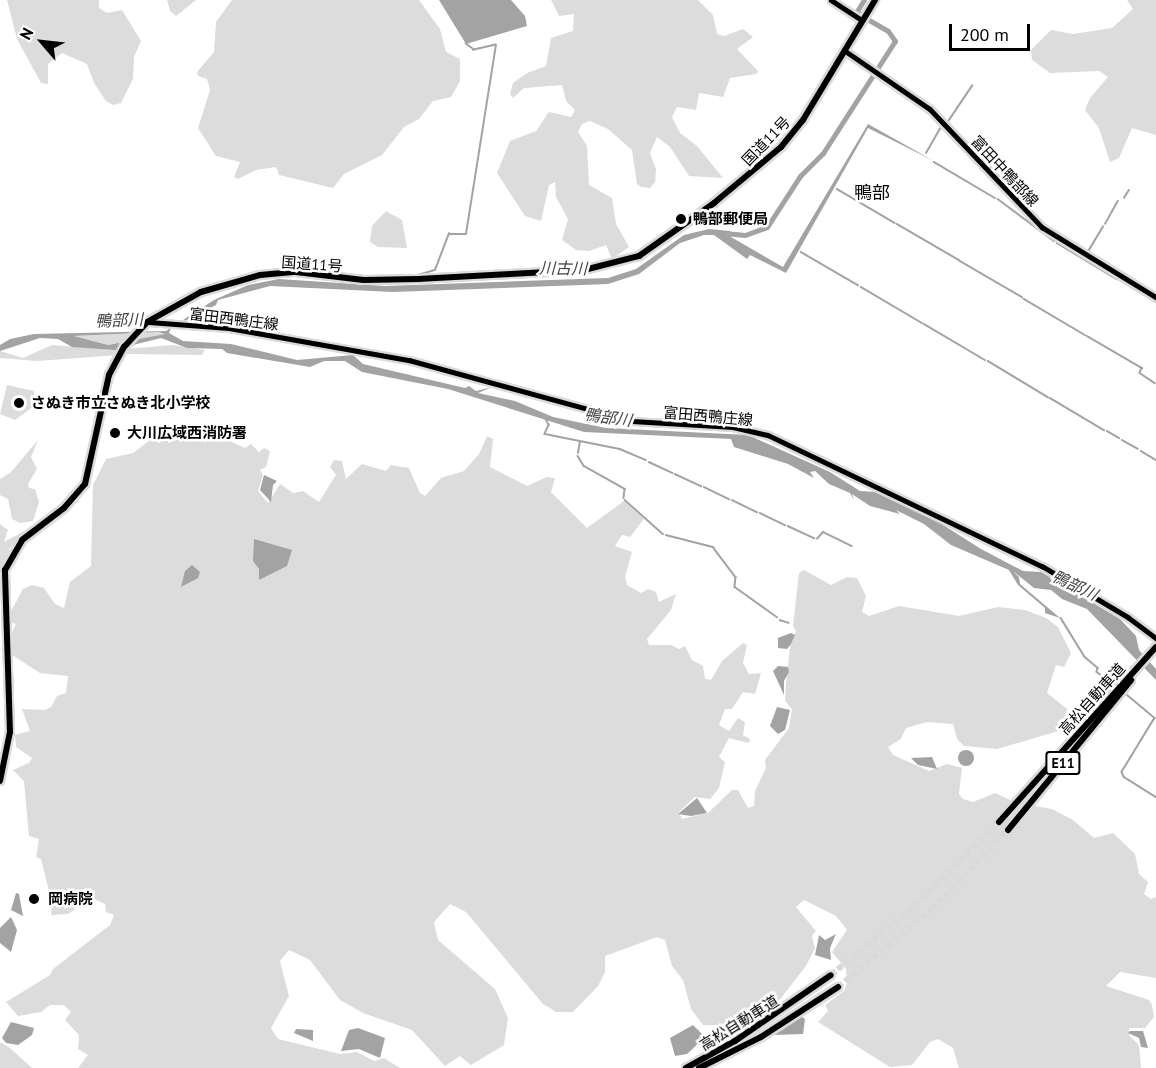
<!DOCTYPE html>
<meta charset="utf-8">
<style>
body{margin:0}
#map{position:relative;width:1156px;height:1068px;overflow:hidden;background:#fff;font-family:"PT Sans","Noto Sans JP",sans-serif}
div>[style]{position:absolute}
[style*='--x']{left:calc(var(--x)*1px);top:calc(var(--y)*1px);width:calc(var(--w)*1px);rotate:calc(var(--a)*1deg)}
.green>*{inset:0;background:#dcdcdc}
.water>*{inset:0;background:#a3a3a3}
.round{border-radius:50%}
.stream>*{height:1.5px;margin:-0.75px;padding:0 0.75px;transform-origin:0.75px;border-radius:0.75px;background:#a3a3a3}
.river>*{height:5px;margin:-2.5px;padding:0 2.5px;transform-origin:2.5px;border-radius:2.5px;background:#a3a3a3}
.highway-tunnel>*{height:6px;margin-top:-3px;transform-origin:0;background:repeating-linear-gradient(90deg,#d9d9d9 0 6px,transparent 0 9px)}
.roads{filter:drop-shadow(2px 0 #dbdbdb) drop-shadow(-2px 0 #dbdbdb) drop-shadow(0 2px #dbdbdb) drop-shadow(0 -2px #dbdbdb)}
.major>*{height:4.5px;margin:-2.25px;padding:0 2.25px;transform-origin:2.25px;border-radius:2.25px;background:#000}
.highway>*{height:6px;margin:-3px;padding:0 3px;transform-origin:3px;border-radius:3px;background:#000}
.dots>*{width:16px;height:16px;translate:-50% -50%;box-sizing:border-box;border:3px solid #fff;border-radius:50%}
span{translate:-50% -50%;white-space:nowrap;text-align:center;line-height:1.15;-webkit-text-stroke:5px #fff;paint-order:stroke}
.shield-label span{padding:2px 4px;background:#fff;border:2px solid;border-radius:4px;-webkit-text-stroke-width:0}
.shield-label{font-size:14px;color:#000;font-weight:700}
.street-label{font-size:15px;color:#000}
.poi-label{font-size:15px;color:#000;font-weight:700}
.left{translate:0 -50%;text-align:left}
.water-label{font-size:16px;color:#444;font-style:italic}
.quarter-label{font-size:18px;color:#000}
.north{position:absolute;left:12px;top:12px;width:60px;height:60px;-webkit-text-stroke:4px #fff;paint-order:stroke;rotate:298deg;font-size:16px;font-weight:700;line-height:24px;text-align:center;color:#000}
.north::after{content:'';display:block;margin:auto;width:21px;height:27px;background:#000;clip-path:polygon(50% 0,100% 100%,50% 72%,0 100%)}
.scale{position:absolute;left:949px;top:24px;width:81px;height:27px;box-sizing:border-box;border:3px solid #000;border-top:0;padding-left:8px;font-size:18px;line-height:21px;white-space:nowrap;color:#000;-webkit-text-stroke:4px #fff;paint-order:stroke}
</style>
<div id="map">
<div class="green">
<div style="clip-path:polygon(7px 0,99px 0,99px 8px,107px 13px,122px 10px,141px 41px,134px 57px,133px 79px,121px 103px,113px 105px,106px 101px,94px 83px,87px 64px,62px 53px,48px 64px,48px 84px,41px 83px,17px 39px)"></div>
<div style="clip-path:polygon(167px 0,196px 0,176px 16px,170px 11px)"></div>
<div style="clip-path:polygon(232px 0,419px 0,440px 29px,446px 52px,460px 59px,460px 81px,451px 97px,433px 101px,419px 119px,404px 127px,382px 155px,344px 174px,333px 188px,279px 175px,276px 167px,256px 170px,238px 179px,234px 177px,240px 162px,216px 156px,198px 128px,210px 90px,207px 79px,198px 76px,197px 72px,214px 52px,216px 22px)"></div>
<div style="clip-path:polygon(551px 0,698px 0,713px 15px,717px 34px,724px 36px,743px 29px,753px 37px,737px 49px,758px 71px,756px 74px,730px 78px,723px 97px,699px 93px,696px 110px,677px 107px,672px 117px,680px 133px,697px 146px,723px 178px,689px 176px,670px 147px,657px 137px,650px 153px,656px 169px,655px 182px,650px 188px,641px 187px,637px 184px,632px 150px,608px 129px,590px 121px,582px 124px,578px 132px,587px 146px,589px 185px,612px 198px,616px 224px,629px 247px,612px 259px,606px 245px,589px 251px,576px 250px,562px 240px,568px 219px,556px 197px,555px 182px,549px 185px,541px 221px,525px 216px,497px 173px,510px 141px,536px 131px,549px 112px,571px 117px,575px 110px,566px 101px,562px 85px,524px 88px,513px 98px,510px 94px,513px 83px,527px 73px,546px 66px,551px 38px,573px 31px,574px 14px,559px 16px)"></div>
<div style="clip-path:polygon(1127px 0,1156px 0,1156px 135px,1132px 128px,1119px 158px,1110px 162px,1099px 128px,1085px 110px,1090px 98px,1108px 77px,1099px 71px,1050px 73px,1032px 60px,1031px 50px,1051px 30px,1073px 34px,1112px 28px,1133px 9px)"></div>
<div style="clip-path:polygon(386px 211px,402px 220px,407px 248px,378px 247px,370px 242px,372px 226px)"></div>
<div style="clip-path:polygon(159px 332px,166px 334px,108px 345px,74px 336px)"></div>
<div style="clip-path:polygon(52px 345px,114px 350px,173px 345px,205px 350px,202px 355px,132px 354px,37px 361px,0 358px,0 351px,23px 358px)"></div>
<div style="clip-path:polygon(7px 385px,34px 391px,34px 406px,15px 420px,0 414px)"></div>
<div style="clip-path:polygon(200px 428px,245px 448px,251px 444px,259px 452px,264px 448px,270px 451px,266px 467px,260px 470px,263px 475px,258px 491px,268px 503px,280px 484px,293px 493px,303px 491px,319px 502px,336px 475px,330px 467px,334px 460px,342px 461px,346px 479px,362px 464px,386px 471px,391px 465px,409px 468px,420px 493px,425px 496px,441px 478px,464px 471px,479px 454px,487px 436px,493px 439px,490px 467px,527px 486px,547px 477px,555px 478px,551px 492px,587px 528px,624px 501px,644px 519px,630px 537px,622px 535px,615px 546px,632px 552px,625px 577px,627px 585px,641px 593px,648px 589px,656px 592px,659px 602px,676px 594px,671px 610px,647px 639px,649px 645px,671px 645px,679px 649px,685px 646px,692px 660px,703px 666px,705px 679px,711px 680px,722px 661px,743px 643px,747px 645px,743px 663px,749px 674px,761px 673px,755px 694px,743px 692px,732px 709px,725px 709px,719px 725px,729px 731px,738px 718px,745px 722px,743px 735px,750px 739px,749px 743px,729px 738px,719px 757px,725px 762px,719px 788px,710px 799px,695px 797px,679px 812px,682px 819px,708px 813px,732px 790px,738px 790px,748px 808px,754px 806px,755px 791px,766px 768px,765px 760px,789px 728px,792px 709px,785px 701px,786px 683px,790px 647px,796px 631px,793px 626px,799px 573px,804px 570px,831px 585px,847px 577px,857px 578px,866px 596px,862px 612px,869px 616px,899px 606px,959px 616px,998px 607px,1025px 610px,1046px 618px,1058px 627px,1071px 653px,1064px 667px,1056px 665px,1047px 693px,1067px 709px,1062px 730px,997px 749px,964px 746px,957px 739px,953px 724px,927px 722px,906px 728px,901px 739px,888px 747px,893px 755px,929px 771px,947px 764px,962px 768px,959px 794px,963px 799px,973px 802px,995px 793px,1017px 803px,1052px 809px,1073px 820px,1094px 838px,1113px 833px,1135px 854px,1139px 874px,1148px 882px,1144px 894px,1151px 899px,1156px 897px,1156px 978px,1120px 972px,1106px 986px,1149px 1000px,1152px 1005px,1154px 1017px,1149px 1023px,1145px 1028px,1129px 1028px,1129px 1035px,1139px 1045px,1141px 1068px,959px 1068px,953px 1048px,938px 1039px,930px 1042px,912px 1065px,890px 1067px,818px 1022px,828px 1011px,825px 1005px,844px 991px,847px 983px,846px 969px,832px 952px,847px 930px,836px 916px,804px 900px,796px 907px,816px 931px,812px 936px,815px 948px,806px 966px,774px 1007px,722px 1025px,703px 1025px,691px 1009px,683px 980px,672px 966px,665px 940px,657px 937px,605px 956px,605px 972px,598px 986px,573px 1012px,556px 1012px,543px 1004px,466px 912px,450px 904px,434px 922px,438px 940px,495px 989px,508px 1018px,504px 1045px,471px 1065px,460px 1056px,445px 1066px,412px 1030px,363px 1013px,340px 1000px,310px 960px,289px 950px,280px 961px,289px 996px,271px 1028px,278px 1039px,340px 1054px,357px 1052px,374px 1061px,384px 1058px,400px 1068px,78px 1068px,88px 1055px,78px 1049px,79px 1035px,65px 1020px,71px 1012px,64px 1005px,50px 1005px,41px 1012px,18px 1016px,6px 1002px,50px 975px,53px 969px,110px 925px,114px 915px,106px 912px,105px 904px,94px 899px,78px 900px,74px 910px,68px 914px,51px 915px,52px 903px,41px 859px,36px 857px,39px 839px,29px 836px,24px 781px,13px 770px,29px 763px,32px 758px,16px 747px,15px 735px,30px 731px,22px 709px,45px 710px,51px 707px,57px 696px,66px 693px,68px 676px,40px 673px,9px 653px,8px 641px,16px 624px,10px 622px,10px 613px,23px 589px,32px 585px,44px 588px,55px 604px,64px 608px,70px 582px,91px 566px,93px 485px,106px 459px,133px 453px,153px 438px,192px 436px)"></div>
<div style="clip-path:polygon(38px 440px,31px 457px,37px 469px,28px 484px,29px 488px,35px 489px,39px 502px,33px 521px,20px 523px,12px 519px,8px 499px,0 495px,0 479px,11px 472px)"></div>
<div style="clip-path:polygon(0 524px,8px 530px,4px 542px,32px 527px,10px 548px,0 582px)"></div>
<div style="clip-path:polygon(0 1042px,10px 1048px,32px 1068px,0 1068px)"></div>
</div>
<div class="water">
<div style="clip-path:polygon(439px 0,511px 0,525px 16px,527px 26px,466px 44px)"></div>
<div style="clip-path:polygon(evenodd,868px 124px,934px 161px,868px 128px,786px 273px,750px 255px,747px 259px,714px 235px,704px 235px,680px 243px,639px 274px,608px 284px,393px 292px,270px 286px,218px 300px,216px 305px,171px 328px,169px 333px,183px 341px,231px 344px,297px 360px,353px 355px,363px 364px,465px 388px,469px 386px,476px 391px,492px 387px,478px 393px,515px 401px,553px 417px,606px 428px,748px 435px,830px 472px,860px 491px,877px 492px,918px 509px,981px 549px,1023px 571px,1041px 572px,1120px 619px,1136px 636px,1139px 650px,1156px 669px,1156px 680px,1087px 609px,1062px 599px,1051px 590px,1034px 588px,1013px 571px,1019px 577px,1020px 584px,1060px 618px,1045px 613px,1045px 608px,1018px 585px,1009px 570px,951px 545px,924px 524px,896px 510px,900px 514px,870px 506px,852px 494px,854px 500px,850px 493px,829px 484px,815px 471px,810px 472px,814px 478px,788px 464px,734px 447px,731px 439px,584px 432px,448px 389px,362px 372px,345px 361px,324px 361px,310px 367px,227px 353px,222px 349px,187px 348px,161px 338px,133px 345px,129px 350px,114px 350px,72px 347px,58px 339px,40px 338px,0 351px,0 345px,10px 339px,34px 334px,166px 331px,214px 300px,248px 285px,279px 279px,385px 286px,608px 278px,636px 269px,684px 235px,709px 229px,730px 231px,731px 237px,783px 267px,868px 124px,159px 332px,165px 334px,108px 345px,74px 336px,159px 332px)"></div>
<div style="clip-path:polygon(264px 475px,277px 481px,273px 485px,271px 502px,260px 490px)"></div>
<div style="clip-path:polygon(254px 539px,292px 550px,287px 566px,259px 580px,259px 569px,253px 561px)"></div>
<div style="clip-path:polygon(192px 565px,200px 572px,198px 578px,181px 587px,185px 571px)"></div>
<div style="clip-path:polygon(791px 633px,795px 635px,791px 644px,787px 649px,778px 648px,778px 638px)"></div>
<div style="clip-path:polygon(778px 666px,788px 667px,789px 672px,784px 681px,784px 695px,773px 671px)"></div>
<div style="clip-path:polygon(777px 707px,790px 710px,785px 730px,778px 734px,770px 726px)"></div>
<div class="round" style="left:958px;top:750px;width:16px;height:16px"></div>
<div style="clip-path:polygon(932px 757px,937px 769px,918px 765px,911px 758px)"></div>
<div style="clip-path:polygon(697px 798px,707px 813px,691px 816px,678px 814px)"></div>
<div style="clip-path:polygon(16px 893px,19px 894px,23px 916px,11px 910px)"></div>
<div style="clip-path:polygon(11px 917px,17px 930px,11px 952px,0 943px,0 928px)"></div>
<div style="clip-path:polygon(836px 934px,830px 948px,831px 960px,815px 955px,819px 935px,825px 940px)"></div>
<div style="clip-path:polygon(795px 1012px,805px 1019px,803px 1034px,773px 1035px)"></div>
<div style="clip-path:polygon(11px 1022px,34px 1028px,32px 1035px,18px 1045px,6px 1043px,2px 1038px)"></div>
<div style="clip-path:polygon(693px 1025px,705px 1037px,687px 1054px,675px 1056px,670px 1038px)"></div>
<div style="clip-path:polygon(358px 1028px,385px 1038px,380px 1058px,359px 1049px,341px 1051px,349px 1030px)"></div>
<div style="clip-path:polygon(296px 1029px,313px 1030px,313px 1041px,294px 1033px)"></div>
<div style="clip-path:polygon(1130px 1031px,1143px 1031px,1148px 1048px,1141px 1047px,1139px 1038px,1128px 1033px)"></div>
</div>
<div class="stream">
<div style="--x:947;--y:123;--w:45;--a:-56"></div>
<div style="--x:926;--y:153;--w:32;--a:-60"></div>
<div style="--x:934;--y:162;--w:71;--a:30.5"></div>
<div style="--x:837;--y:189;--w:67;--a:30.4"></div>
<div style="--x:1124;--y:198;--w:9;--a:-58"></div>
<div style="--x:998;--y:199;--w:70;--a:36.9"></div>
<div style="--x:897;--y:224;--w:72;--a:30.1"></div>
<div style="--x:1105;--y:224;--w:26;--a:-61"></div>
<div style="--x:1057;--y:243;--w:70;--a:31"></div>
<div style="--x:1083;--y:251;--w:6;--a:-9"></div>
<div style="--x:1089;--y:250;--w:27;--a:-59"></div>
<div style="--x:801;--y:252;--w:66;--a:30.1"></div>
<div style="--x:960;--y:261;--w:72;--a:30.1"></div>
<div style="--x:415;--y:276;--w:21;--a:-17"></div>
<div style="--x:435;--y:270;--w:39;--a:-69"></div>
<div style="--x:449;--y:234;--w:17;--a:0"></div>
<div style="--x:466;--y:234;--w:191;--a:-81"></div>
<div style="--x:496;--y:45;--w:23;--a:167"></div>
<div style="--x:474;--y:50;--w:10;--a:-143"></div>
<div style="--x:1120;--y:280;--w:42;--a:31.4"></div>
<div style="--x:861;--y:287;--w:71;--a:30.5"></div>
<div style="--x:1024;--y:299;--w:71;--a:30.5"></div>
<div style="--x:924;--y:324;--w:71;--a:30.5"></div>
<div style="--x:1087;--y:336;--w:64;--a:30.2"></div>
<div style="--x:1142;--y:368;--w:5;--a:112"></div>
<div style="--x:1140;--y:373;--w:18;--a:34"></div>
<div style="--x:988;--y:361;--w:70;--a:31"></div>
<div style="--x:1050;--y:398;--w:63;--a:30.7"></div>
<div style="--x:546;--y:419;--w:7;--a:63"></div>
<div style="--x:549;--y:425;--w:10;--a:114"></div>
<div style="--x:545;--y:434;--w:76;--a:11.3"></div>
<div style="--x:620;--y:449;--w:28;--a:23"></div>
<div style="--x:1107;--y:431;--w:14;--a:30"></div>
<div style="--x:1122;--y:440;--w:18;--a:29"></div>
<div style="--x:1141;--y:451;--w:17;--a:31"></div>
<div style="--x:578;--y:453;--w:11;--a:-80"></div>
<div style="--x:578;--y:456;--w:12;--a:59"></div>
<div style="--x:584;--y:466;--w:47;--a:29.3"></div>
<div style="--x:625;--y:489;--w:9;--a:96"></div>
<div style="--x:649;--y:462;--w:26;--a:25"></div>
<div style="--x:675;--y:474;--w:29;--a:25"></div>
<div style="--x:704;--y:487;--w:28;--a:26"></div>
<div style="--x:625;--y:500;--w:51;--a:41.8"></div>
<div style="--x:732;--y:500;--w:28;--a:26"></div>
<div style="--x:760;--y:513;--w:28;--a:26"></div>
<div style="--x:788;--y:526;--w:29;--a:25"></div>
<div style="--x:666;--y:535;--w:49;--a:14.3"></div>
<div style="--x:713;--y:547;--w:38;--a:53"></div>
<div style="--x:736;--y:577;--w:10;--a:96"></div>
<div style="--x:735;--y:587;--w:52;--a:35.5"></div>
<div style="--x:817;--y:539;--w:9;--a:-49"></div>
<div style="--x:823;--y:532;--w:32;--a:26"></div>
<div style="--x:1061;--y:618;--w:46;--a:58.4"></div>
<div style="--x:1085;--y:657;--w:17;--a:40"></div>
<div style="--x:1098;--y:668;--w:4;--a:104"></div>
<div style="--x:1097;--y:672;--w:24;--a:36"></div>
<div style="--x:780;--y:620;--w:9;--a:18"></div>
<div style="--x:1125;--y:693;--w:39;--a:40"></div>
<div style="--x:1155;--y:718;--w:63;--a:121.4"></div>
<div style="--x:1122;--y:772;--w:5;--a:68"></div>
<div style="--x:1124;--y:777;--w:38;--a:32"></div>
</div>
<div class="river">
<div style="--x:860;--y:16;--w:6;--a:-121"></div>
<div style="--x:857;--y:11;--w:13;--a:-58"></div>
<div style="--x:725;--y:233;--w:20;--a:6"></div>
<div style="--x:745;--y:235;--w:23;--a:-20"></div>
<div style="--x:767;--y:227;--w:61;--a:-57.1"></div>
<div style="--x:800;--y:176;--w:33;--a:-45"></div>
<div style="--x:823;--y:153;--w:133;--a:-57.3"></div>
<div style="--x:895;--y:41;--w:12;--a:-125"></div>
<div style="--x:888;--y:31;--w:24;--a:-150"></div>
</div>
<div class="highway-tunnel">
<div style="--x:831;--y:975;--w:109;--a:-39.8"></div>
<div style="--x:915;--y:905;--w:118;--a:-44.7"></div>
<div style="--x:838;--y:987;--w:122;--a:-39.7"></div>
<div style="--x:932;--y:909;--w:110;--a:-46.1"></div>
</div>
<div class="roads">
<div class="major">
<div style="--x:831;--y:0;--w:37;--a:33"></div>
<div style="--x:844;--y:50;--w:104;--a:34.5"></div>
<div style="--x:930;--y:109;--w:163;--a:46.5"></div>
<div style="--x:1042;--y:227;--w:134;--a:31.6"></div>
<div style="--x:149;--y:322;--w:80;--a:4.3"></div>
<div style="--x:229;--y:328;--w:183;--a:10.1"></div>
<div style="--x:409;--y:360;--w:231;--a:15.3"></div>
<div style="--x:632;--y:421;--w:101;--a:3.4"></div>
<div style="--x:733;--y:427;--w:36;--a:13"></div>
<div style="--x:768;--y:435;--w:304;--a:25.6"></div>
<div style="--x:1042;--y:566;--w:100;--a:30.7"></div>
<div style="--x:1128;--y:617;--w:35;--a:37"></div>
</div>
<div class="highway">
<div style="--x:0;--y:781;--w:50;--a:-78.5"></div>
<div style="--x:10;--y:732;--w:162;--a:-91.8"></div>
<div style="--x:5;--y:570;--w:34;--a:-60"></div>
<div style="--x:22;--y:540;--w:53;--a:-37.3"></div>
<div style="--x:64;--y:508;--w:32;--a:-49"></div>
<div style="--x:85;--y:484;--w:112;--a:-77.6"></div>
<div style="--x:109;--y:375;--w:32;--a:-62"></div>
<div style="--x:124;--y:347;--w:34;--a:-47"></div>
<div style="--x:147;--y:322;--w:62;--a:-29.1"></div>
<div style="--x:201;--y:292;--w:61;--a:-16.1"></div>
<div style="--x:260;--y:275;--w:36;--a:-5"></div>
<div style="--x:296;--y:272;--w:68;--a:6.7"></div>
<div style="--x:364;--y:280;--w:54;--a:-1.1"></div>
<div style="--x:418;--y:279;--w:166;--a:-3.1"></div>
<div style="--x:584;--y:270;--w:57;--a:-14.3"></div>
<div style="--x:639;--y:256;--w:92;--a:-35.2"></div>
<div style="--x:714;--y:203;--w:87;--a:-39.9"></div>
<div style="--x:781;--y:147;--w:35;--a:-51"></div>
<div style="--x:803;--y:120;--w:140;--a:-59"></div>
<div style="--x:999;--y:822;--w:235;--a:-48.1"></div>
<div style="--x:1008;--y:830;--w:194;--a:-50.6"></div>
<div style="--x:686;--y:1068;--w:56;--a:-28.9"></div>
<div style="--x:735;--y:1041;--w:116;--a:-34.5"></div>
<div style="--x:699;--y:1068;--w:69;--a:-26.6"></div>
<div style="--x:761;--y:1037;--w:92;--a:-33"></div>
</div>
</div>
<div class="dots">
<div style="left:681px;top:219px;background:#000"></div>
<div style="left:19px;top:403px;background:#000"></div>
<div style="left:115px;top:433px;background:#000"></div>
<div style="left:34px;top:899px;background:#000"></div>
</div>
<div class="shield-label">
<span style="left:1063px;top:763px">E11</span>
</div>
<div class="street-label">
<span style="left:766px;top:141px;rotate:-46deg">国道11号</span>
<span style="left:1005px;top:171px;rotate:47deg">富田中鴨部線</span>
<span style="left:312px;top:264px;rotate:4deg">国道11号</span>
<span style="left:234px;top:319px;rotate:7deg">富田西鴨庄線</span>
<span style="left:708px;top:416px;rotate:5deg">富田西鴨庄線</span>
<span style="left:1092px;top:699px;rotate:-48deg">高松自動車道</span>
<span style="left:739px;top:1023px;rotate:-32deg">高松自動車道</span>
</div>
<div class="poi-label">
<span class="left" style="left:693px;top:219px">鴨部郵便局</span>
<span class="left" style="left:31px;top:403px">さぬき市立さぬき北小学校</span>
<span class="left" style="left:127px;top:433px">大川広域西消防署</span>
<span class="left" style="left:48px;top:899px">岡病院</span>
</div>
<div class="water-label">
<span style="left:563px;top:268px;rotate:1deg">川古川</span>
<span style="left:119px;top:320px;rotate:-2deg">鴨部川</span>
<span style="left:608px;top:417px;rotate:8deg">鴨部川</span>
<span style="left:1075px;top:585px;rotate:25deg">鴨部川</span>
</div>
<div class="quarter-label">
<span style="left:872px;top:193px">鴨部</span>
</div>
<div class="north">N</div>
<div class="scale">200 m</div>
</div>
